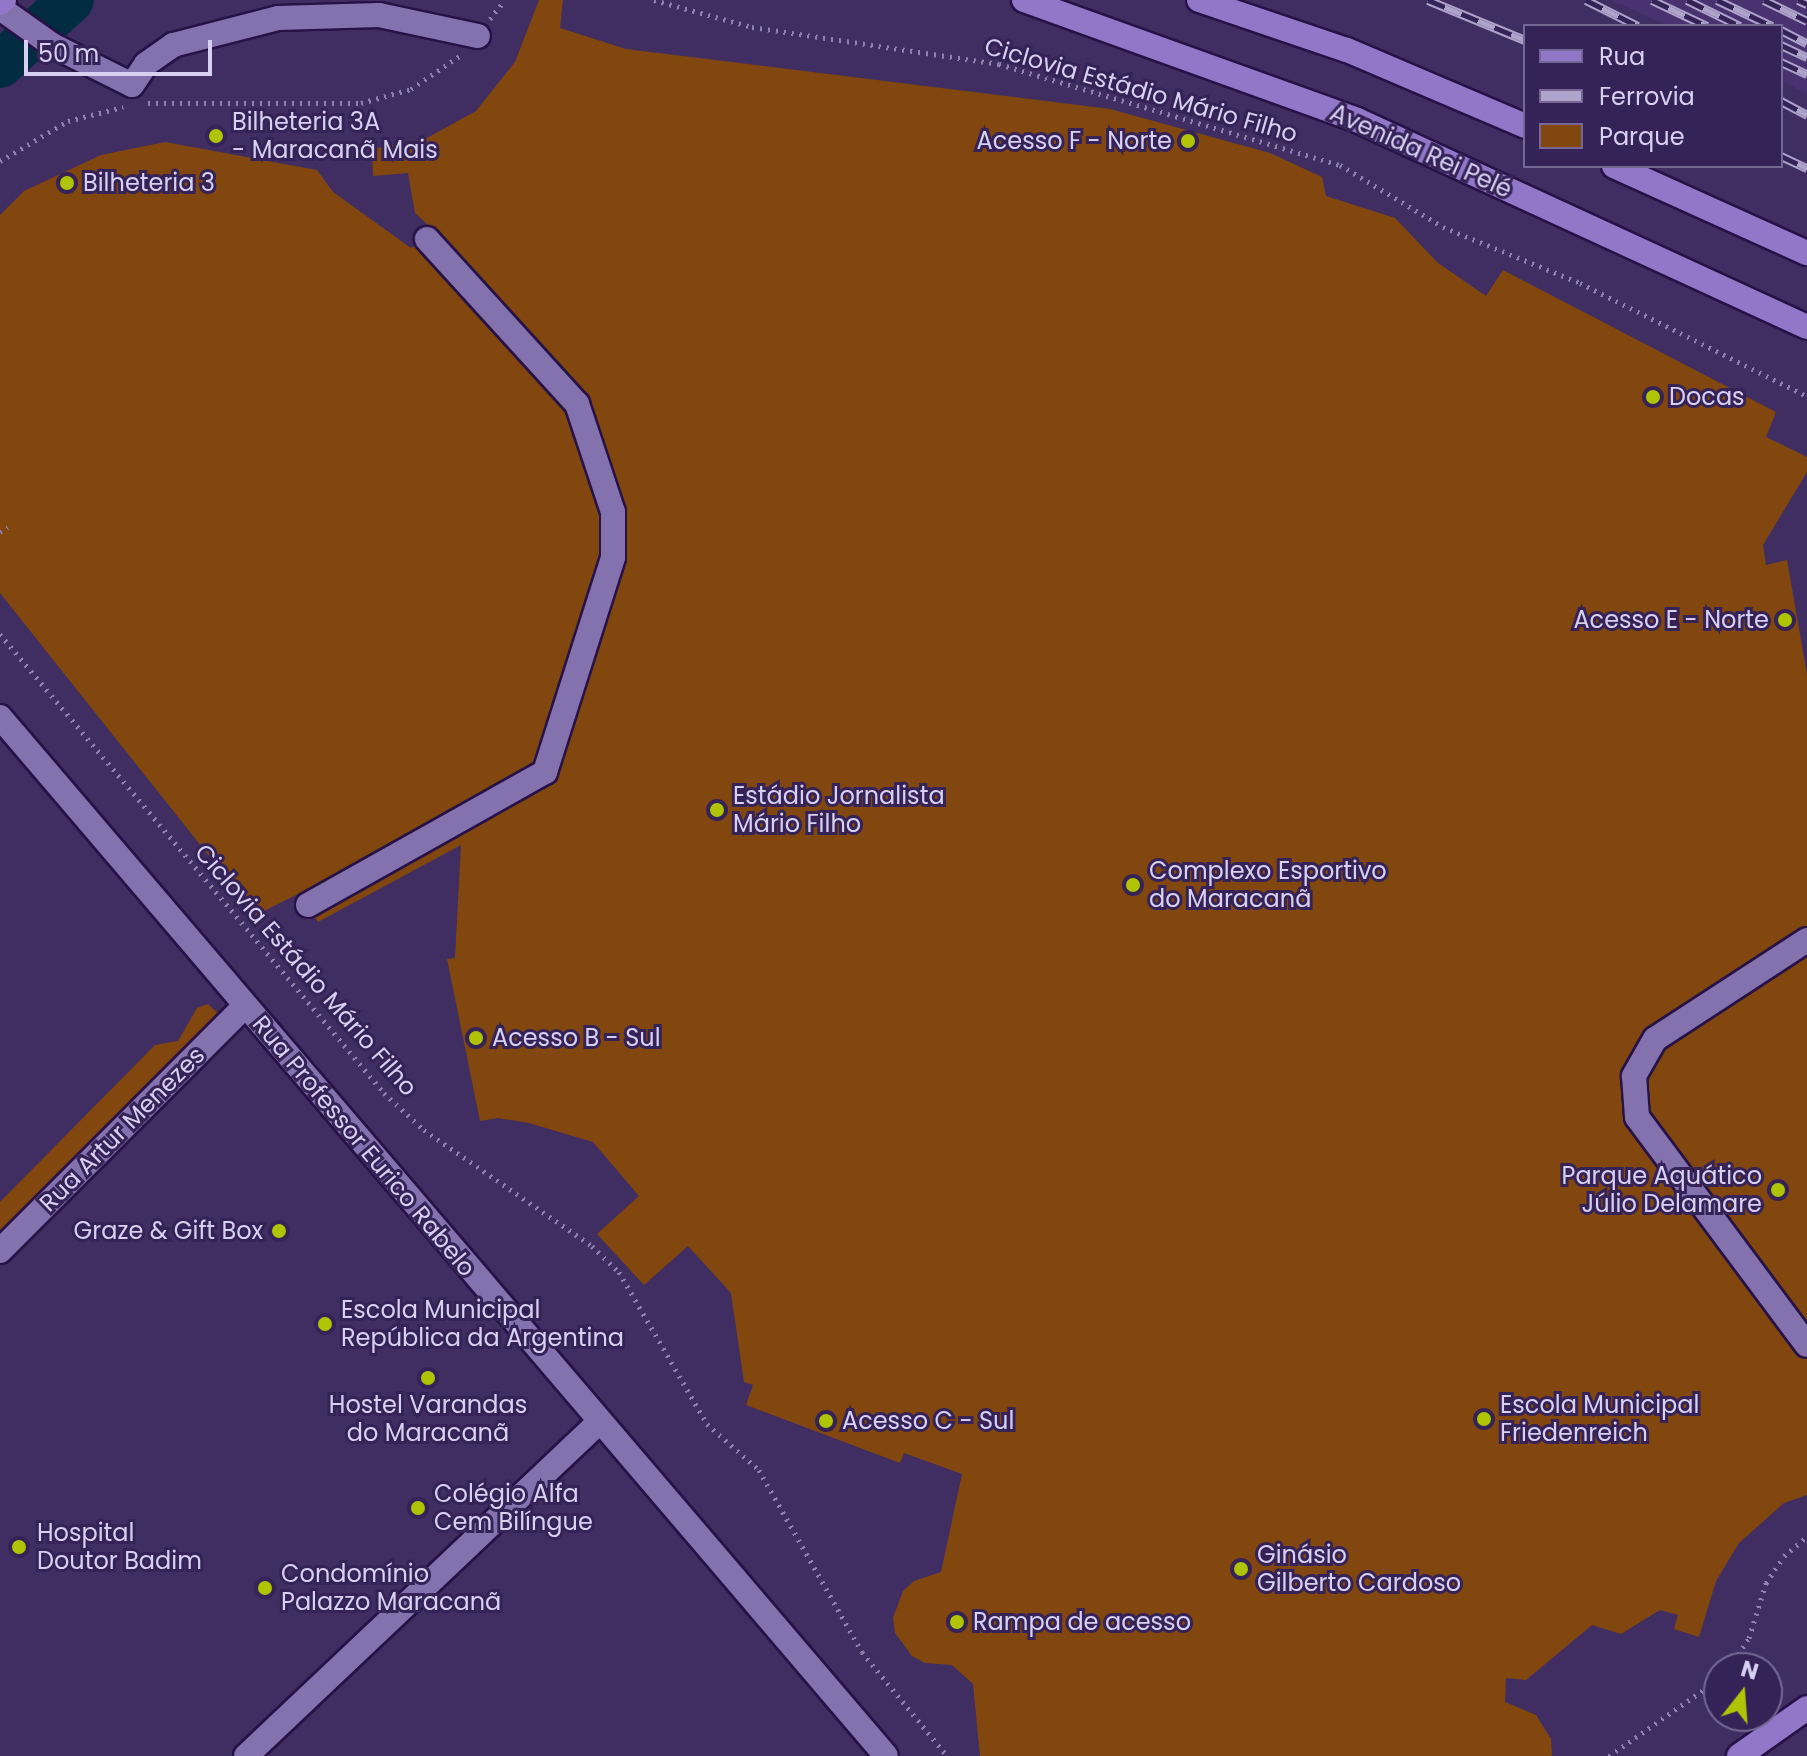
<!DOCTYPE html>
<meta charset="utf-8">
<style>
body{margin:0}
#map{position:relative;width:1807px;height:1756px;overflow:hidden;background:#402d62;font-family:Poppins,sans-serif}
div>[style]{position:absolute}
[style*='--x']{left:calc(var(--x)*1px);top:calc(var(--y)*1px);width:calc(var(--w)*1px);rotate:calc(var(--a)*1deg)}
.built>*{inset:0;background:#483370}
.green>*{inset:0;background:#82470e}
.river>*{height:46px;margin:-23px;padding:0 23px;transform-origin:23px;border-radius:23px;background:#022c41}
.path>*{height:5px;margin-top:-2.5px;transform-origin:0;background:repeating-linear-gradient(90deg,#9082ad 0 2px,transparent 0 8px)}
.roads{filter:drop-shadow(2px 0 #271246) drop-shadow(-2px 0 #271246) drop-shadow(0 2px #271246) drop-shadow(0 -2px #271246)}
.minor>*{height:24px;margin:-12px;padding:0 12px;transform-origin:12px;border-radius:12px;background:#8472ae}
.major>*{height:24px;margin:-12px;padding:0 12px;transform-origin:12px;border-radius:12px;background:#9177c8}
.rail>*{height:9px;margin-top:-4.5px;transform-origin:0;background:repeating-linear-gradient(90deg,#352257 0 18px,#aea3ca 0 36px);box-sizing:border-box;border-block:2px solid #aea3ca}
.dots>*{width:22px;height:22px;translate:-50% -50%;box-sizing:border-box;border:4px solid #352257;border-radius:50%}
span{translate:-50% -50%;white-space:nowrap;text-align:center;line-height:1.15;-webkit-text-stroke:6px #352257;paint-order:stroke}
.street-label{font-size:24px;color:#d8d0f1}
.poi-label{font-size:24px;color:#d8d0f1}
.left{translate:0 -50%;text-align:left}
.right{translate:-100% -50%;text-align:right}
.legend{position:absolute;left:1523px;top:24px;width:260px;height:144px;box-sizing:border-box;background:#352257;border:2px solid #766895;margin:0;padding:10px 14px;list-style:none;font-size:24px;color:#d8d0f1}
.legend li{display:flex;align-items:center;gap:16px;height:40px}
.legend b{width:40px;border:2px solid #766895}
.north{position:absolute;left:1703px;top:1652px;width:80px;height:80px;box-sizing:border-box;background:#352257;border:2px solid #766895;border-radius:50%;rotate:17deg;font-size:22px;font-weight:700;line-height:32px;text-align:center;color:#d8d0f1}
.north::after{content:'';display:block;margin:auto;width:28px;height:36px;background:#afc504;clip-path:polygon(50% 0,100% 100%,50% 72%,0 100%)}
.scale{position:absolute;left:24px;top:40px;width:188px;height:36px;box-sizing:border-box;border:4px solid #d8d0f1;border-top:0;padding-left:10px;font-size:24px;line-height:28px;white-space:nowrap;color:#d8d0f1;-webkit-text-stroke:6px #352257;paint-order:stroke}
</style>
<div id="map">
<div class="built">
<div style="clip-path:polygon(1611px 0,1807px 0,1807px 94px,1781px 80px,1781px 26px,1668px 26px)"></div>
</div>
<div class="green">
<div style="clip-path:polygon(539px 0,563px 0,560px 28px,626px 49px,1110px 109px,1270px 153px,1322px 177px,1326px 196px,1395px 218px,1438px 263px,1486px 296px,1503px 270px,1776px 412px,1766px 437px,1807px 457px,1807px 472px,1763px 545px,1766px 565px,1787px 560px,1807px 674px,1807px 1495px,1784px 1503px,1739px 1543px,1716px 1581px,1699px 1637px,1674px 1629px,1678px 1615px,1660px 1610px,1621px 1634px,1592px 1625px,1526px 1680px,1506px 1678px,1505px 1702px,1536px 1715px,1551px 1739px,1552px 1756px,980px 1756px,973px 1684px,952px 1665px,925px 1663px,912px 1656px,895px 1633px,893px 1618px,903px 1591px,914px 1581px,941px 1572px,962px 1474px,904px 1453px,900px 1463px,746px 1405px,753px 1385px,744px 1382px,731px 1293px,688px 1246px,644px 1285px,597px 1234px,639px 1196px,593px 1142px,529px 1123px,498px 1118px,480px 1121px,447px 959px,455px 958px,461px 845px,318px 922px,300px 893px,256px 915px,0 593px,0 215px,24px 191px,101px 155px,165px 142px,317px 170px,333px 192px,411px 248px,437px 233px,415px 213px,408px 173px,373px 176px,372px 149px,425px 139px,476px 111px,515px 62px)"></div>
<div style="clip-path:polygon(208px 1004px,224px 1019px,0 1239px,0 1202px,155px 1045px,178px 1041px,197px 1008px)"></div>
</div>
<div class="river">
<div style="--x:0;--y:65;--w:96;--a:-42.5"></div>
</div>
<div class="path">
<div style="--x:654;--y:0;--w:102;--a:15.4"></div>
<div style="--x:752;--y:27;--w:250;--a:8.5"></div>
<div style="--x:999;--y:64;--w:356;--a:16.5"></div>
<div style="--x:1340;--y:165;--w:120;--a:31"></div>
<div style="--x:1443;--y:227;--w:148;--a:22.2"></div>
<div style="--x:1580;--y:283;--w:254;--a:26.5"></div>
<div style="--x:490;--y:19;--w:24;--a:-52"></div>
<div style="--x:148;--y:103;--w:213;--a:0"></div>
<div style="--x:361;--y:103;--w:52;--a:-15.6"></div>
<div style="--x:411;--y:89;--w:60;--a:-34.2"></div>
<div style="--x:0;--y:161;--w:79;--a:-30.5"></div>
<div style="--x:68;--y:121;--w:57;--a:-14.3"></div>
<div style="--x:0;--y:532;--w:9;--a:-32"></div>
<div style="--x:0;--y:634;--w:598;--a:50.08"></div>
<div style="--x:384;--y:1093;--w:54;--a:42.8"></div>
<div style="--x:424;--y:1130;--w:204;--a:34.6"></div>
<div style="--x:592;--y:1246;--w:37;--a:44"></div>
<div style="--x:619;--y:1272;--w:176;--a:59.9"></div>
<div style="--x:707;--y:1424;--w:69;--a:41.5"></div>
<div style="--x:759;--y:1470;--w:209;--a:60.5"></div>
<div style="--x:862;--y:1652;--w:134;--a:50.7"></div>
<div style="--x:1730;--y:1668;--w:36;--a:-58"></div>
<div style="--x:1749;--y:1638;--w:58;--a:-72.8"></div>
<div style="--x:1766;--y:1583;--w:32;--a:-56"></div>
<div style="--x:1784;--y:1556;--w:30;--a:-40"></div>
<div style="--x:1609;--y:1756;--w:134;--a:-35"></div>
</div>
<div class="roads">
<div class="minor">
<div style="--x:0;--y:8;--w:64;--a:35.4"></div>
<div style="--x:52;--y:45;--w:89;--a:26.6"></div>
<div style="--x:132;--y:85;--w:25;--a:-56"></div>
<div style="--x:146;--y:64;--w:33;--a:-35"></div>
<div style="--x:173;--y:45;--w:108;--a:-14.4"></div>
<div style="--x:278;--y:18;--w:101;--a:-1.7"></div>
<div style="--x:379;--y:15;--w:101;--a:12"></div>
<div style="--x:0;--y:717;--w:1365;--a:49.54"></div>
<div style="--x:308;--y:905;--w:272;--a:-29.3"></div>
<div style="--x:545;--y:772;--w:225;--a:-72.4"></div>
<div style="--x:613;--y:557;--w:45;--a:-90"></div>
<div style="--x:613;--y:512;--w:114;--a:-108.4"></div>
<div style="--x:577;--y:404;--w:223;--a:-132.3"></div>
<div style="--x:1807;--y:940;--w:181;--a:146.9"></div>
<div style="--x:1655;--y:1039;--w:43;--a:119.6"></div>
<div style="--x:1634;--y:1076;--w:41;--a:85.8"></div>
<div style="--x:1637;--y:1117;--w:284;--a:53.3"></div>
<div style="--x:0;--y:1251;--w:346;--a:-45"></div>
<div style="--x:246;--y:1756;--w:485;--a:-43.4"></div>
</div>
<div class="major">
<div style="--x:1024;--y:0;--w:354;--a:19.8"></div>
<div style="--x:1357;--y:120;--w:495;--a:24.7"></div>
<div style="--x:1199;--y:0;--w:156;--a:18.7"></div>
<div style="--x:1347;--y:50;--w:194;--a:23.1"></div>
<div style="--x:0;--y:3;--w:5;--a:-37"></div>
<div style="--x:1614;--y:166;--w:212;--a:24.3"></div>
<div style="--x:1739;--y:1756;--w:83;--a:-35.2"></div>
</div>
</div>
<div class="rail">
<div style="--x:1428;--y:0;--w:105;--a:22.4"></div>
<div style="--x:1586;--y:0;--w:58;--a:26.6"></div>
<div style="--x:1652;--y:0;--w:61;--a:25.3"></div>
<div style="--x:1687;--y:0;--w:59;--a:26.1"></div>
<div style="--x:1717;--y:0;--w:61;--a:25.3"></div>
<div style="--x:1764;--y:0;--w:48;--a:26"></div>
<div style="--x:1798;--y:0;--w:10;--a:24"></div>
<div style="--x:1781;--y:30;--w:29;--a:27"></div>
<div style="--x:1781;--y:45;--w:29;--a:25"></div>
<div style="--x:1781;--y:62;--w:29;--a:25"></div>
<div style="--x:1781;--y:101;--w:30;--a:28"></div>
<div style="--x:1781;--y:156;--w:29;--a:25"></div>
</div>
<div class="dots">
<div style="left:216px;top:136px;background:#afc504"></div>
<div style="left:1188px;top:141px;background:#afc504"></div>
<div style="left:67px;top:183px;background:#afc504"></div>
<div style="left:1653px;top:397px;background:#afc504"></div>
<div style="left:1785px;top:620px;background:#afc504"></div>
<div style="left:717px;top:810px;background:#afc504"></div>
<div style="left:1133px;top:885px;background:#afc504"></div>
<div style="left:476px;top:1038px;background:#afc504"></div>
<div style="left:1778px;top:1190px;background:#afc504"></div>
<div style="left:279px;top:1231px;background:#afc504"></div>
<div style="left:325px;top:1324px;background:#afc504"></div>
<div style="left:428px;top:1378px;background:#afc504"></div>
<div style="left:1484px;top:1419px;background:#afc504"></div>
<div style="left:826px;top:1421px;background:#afc504"></div>
<div style="left:418px;top:1508px;background:#afc504"></div>
<div style="left:19px;top:1547px;background:#afc504"></div>
<div style="left:1241px;top:1569px;background:#afc504"></div>
<div style="left:265px;top:1588px;background:#afc504"></div>
<div style="left:957px;top:1622px;background:#afc504"></div>
</div>
<div class="street-label">
<span style="left:1141px;top:90px;rotate:16deg">Ciclovia Estádio Mário Filho</span>
<span style="left:1421px;top:151px;rotate:24deg">Avenida Rei Pelé</span>
<span style="left:306px;top:970px;rotate:49deg">Ciclovia Estádio Mário Filho</span>
<span style="left:122px;top:1129px;rotate:-45deg">Rua Artur Menezes</span>
<span style="left:364px;top:1146px;rotate:50deg">Rua Professor Eurico Rabelo</span>
</div>
<div class="poi-label">
<span class="left" style="left:232px;top:136px">Bilheteria 3A<br>- Maracanã Mais</span>
<span class="right" style="left:1172px;top:141px">Acesso F - Norte</span>
<span class="left" style="left:83px;top:183px">Bilheteria 3</span>
<span class="left" style="left:1669px;top:397px">Docas</span>
<span class="right" style="left:1769px;top:620px">Acesso E - Norte</span>
<span class="left" style="left:733px;top:810px">Estádio Jornalista<br>Mário Filho</span>
<span class="left" style="left:1149px;top:885px">Complexo Esportivo<br>do Maracanã</span>
<span class="left" style="left:492px;top:1038px">Acesso B - Sul</span>
<span class="right" style="left:1762px;top:1190px">Parque Aquático<br>Júlio Delamare</span>
<span class="right" style="left:263px;top:1231px">Graze &amp; Gift Box</span>
<span class="left" style="left:341px;top:1324px">Escola Municipal<br>República da Argentina</span>
<span style="left:428px;top:1419px">Hostel Varandas<br>do Maracanã</span>
<span class="left" style="left:1500px;top:1419px">Escola Municipal<br>Friedenreich</span>
<span class="left" style="left:842px;top:1421px">Acesso C - Sul</span>
<span class="left" style="left:434px;top:1508px">Colégio Alfa<br>Cem Bilíngue</span>
<span class="left" style="left:37px;top:1547px">Hospital<br>Doutor Badim</span>
<span class="left" style="left:1257px;top:1569px">Ginásio<br>Gilberto Cardoso</span>
<span class="left" style="left:281px;top:1588px">Condomínio<br>Palazzo Maracanã</span>
<span class="left" style="left:973px;top:1622px">Rampa de acesso</span>
</div>
<ul class="legend">
<li><b style="height:10px;background:#9177c8"></b>Rua</li>
<li><b style="height:10px;background:#aea3ca"></b>Ferrovia</li>
<li><b style="height:22px;background:#82470e"></b>Parque</li>
</ul>
<div class="north">N</div>
<div class="scale">50 m</div>
</div>
